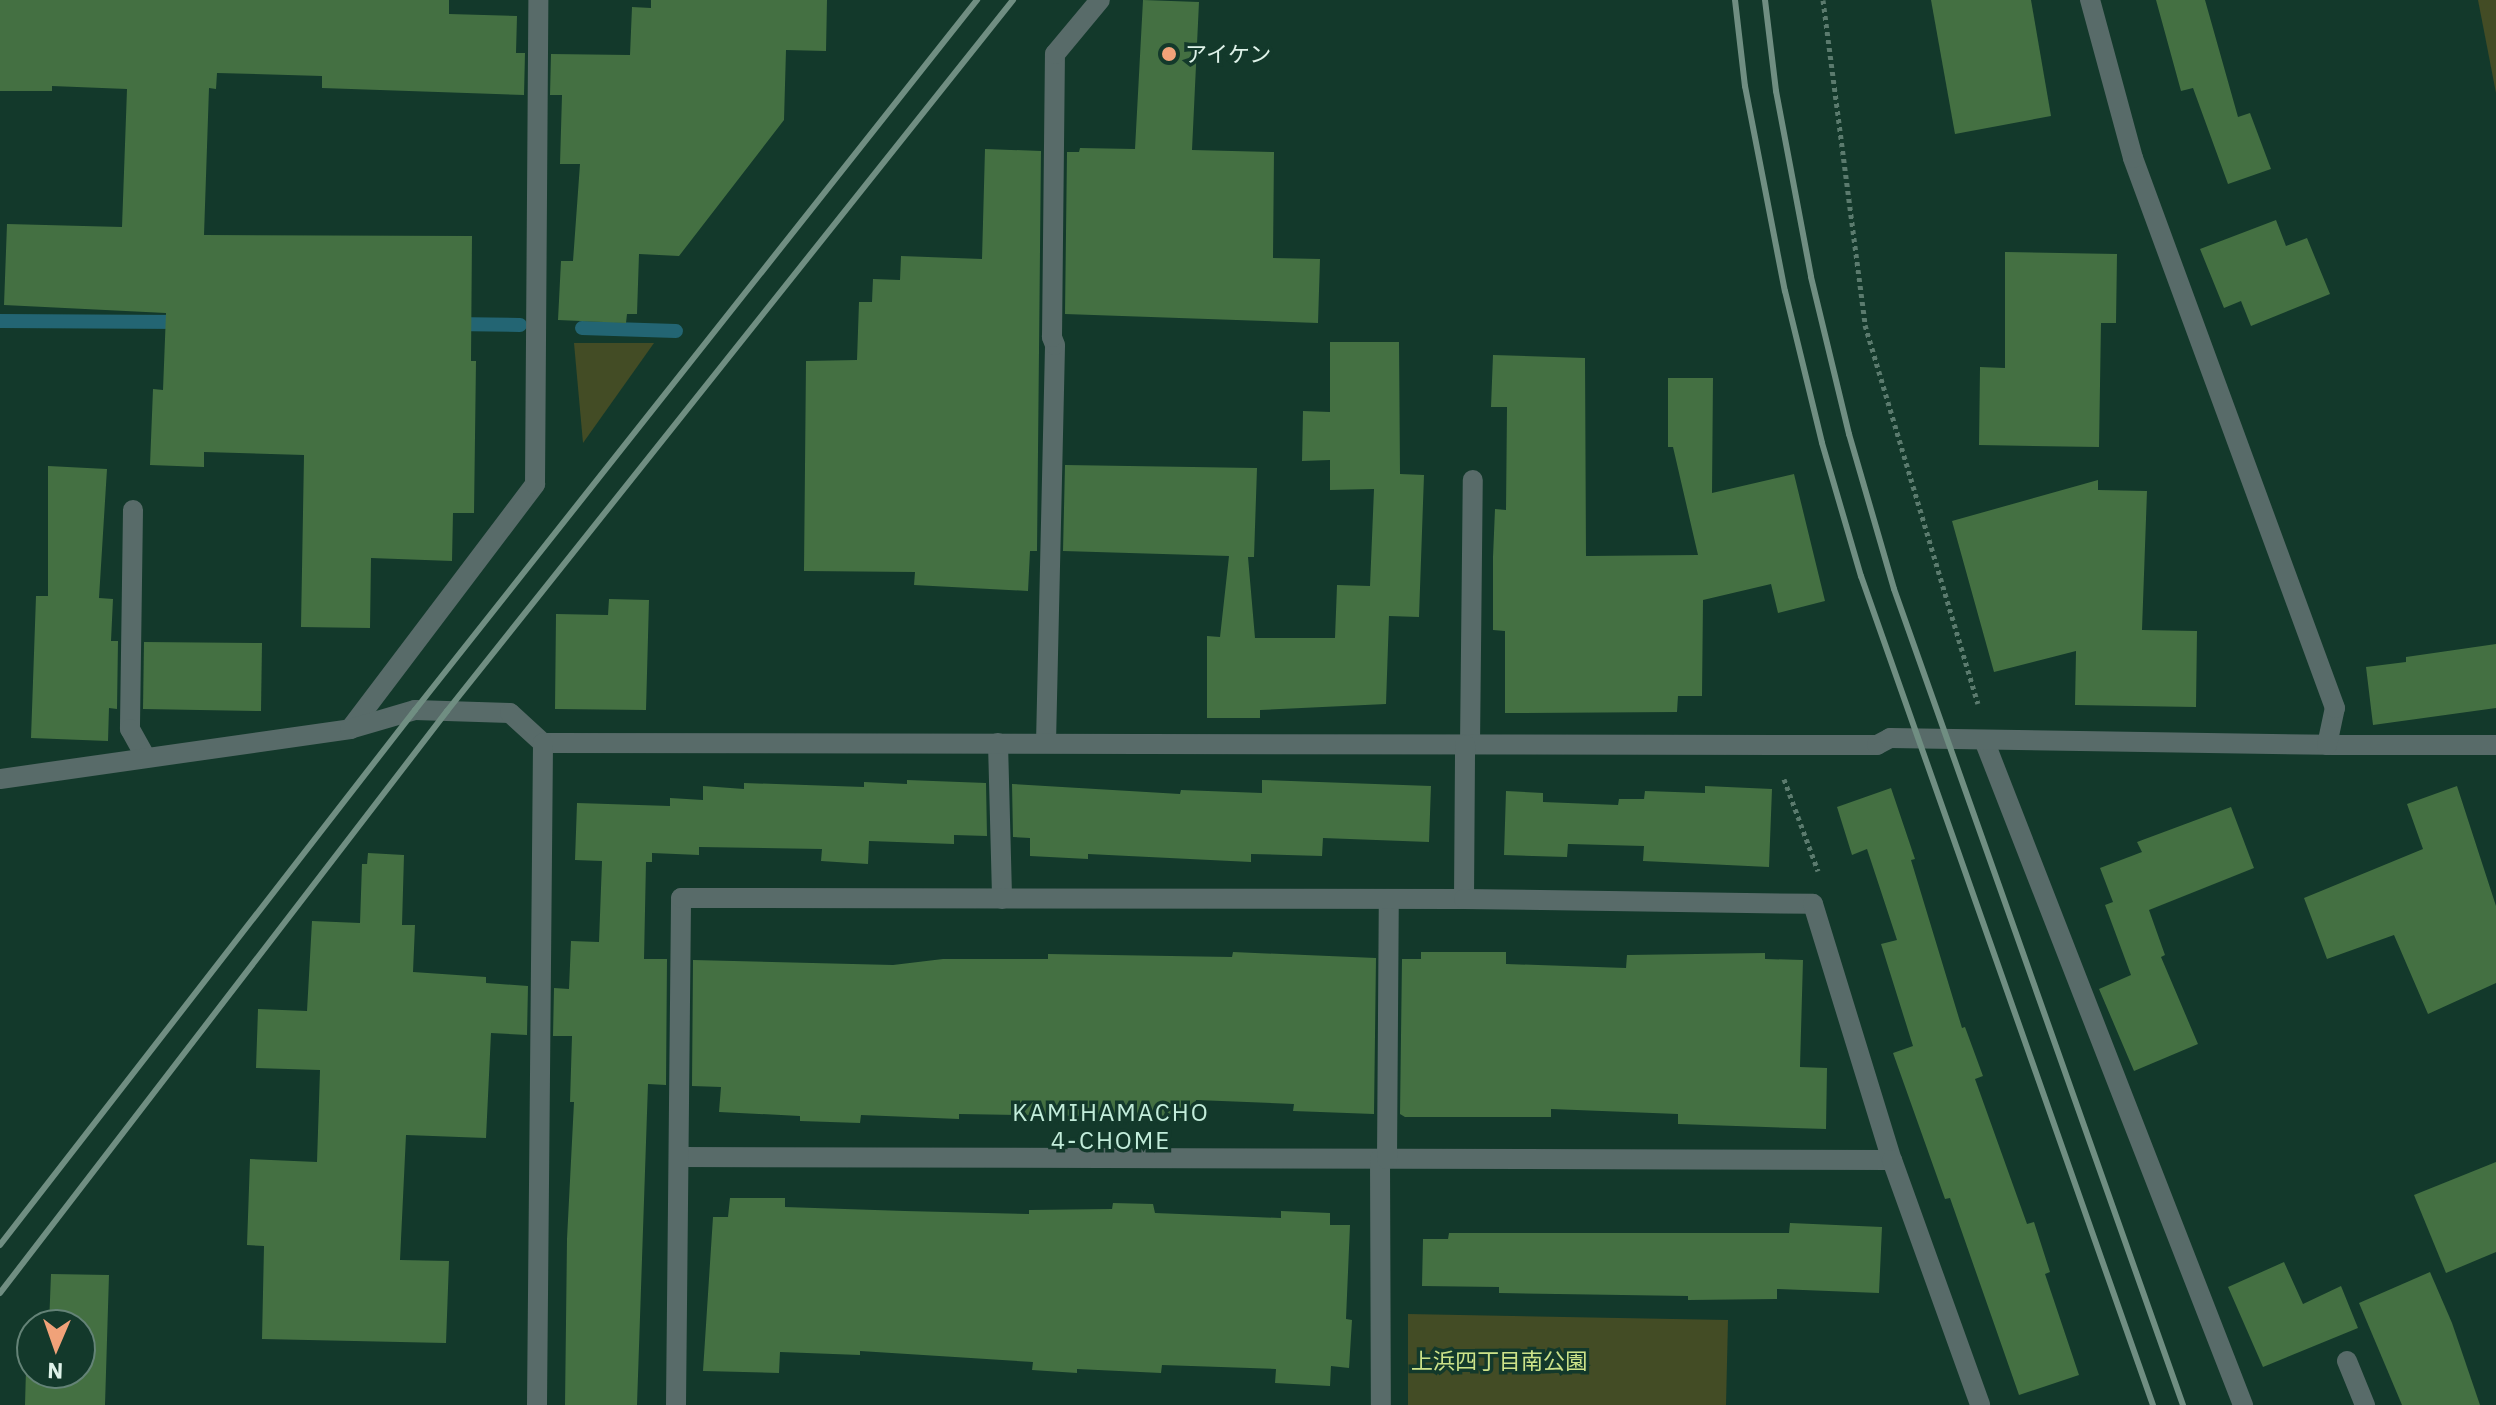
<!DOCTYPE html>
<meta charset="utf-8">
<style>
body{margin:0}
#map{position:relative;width:2496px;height:1405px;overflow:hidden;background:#13392b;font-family:"IBM Plex Sans","Noto Sans JP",sans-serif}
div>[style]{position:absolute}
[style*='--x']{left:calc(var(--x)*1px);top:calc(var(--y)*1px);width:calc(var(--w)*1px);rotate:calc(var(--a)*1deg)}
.green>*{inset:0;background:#434c25}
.stream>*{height:14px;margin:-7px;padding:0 7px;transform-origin:7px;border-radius:7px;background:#236573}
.building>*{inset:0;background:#447042}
.path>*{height:5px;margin-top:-2.5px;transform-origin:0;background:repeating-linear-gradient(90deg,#5b7b6e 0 4px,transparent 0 8px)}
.minor>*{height:20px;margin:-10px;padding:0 10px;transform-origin:10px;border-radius:10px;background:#586b69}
.rail>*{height:6px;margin:-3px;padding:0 3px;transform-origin:3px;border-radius:3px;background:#708e82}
.dots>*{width:22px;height:22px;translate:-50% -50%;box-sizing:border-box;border:4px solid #13392b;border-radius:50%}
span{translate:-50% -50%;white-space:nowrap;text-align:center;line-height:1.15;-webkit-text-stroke:7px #13392b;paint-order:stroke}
.poi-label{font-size:22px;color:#def2e9}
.left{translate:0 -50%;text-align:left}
.park-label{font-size:22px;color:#cde389}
.neighbourhood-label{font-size:24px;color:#c3eddb;letter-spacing:2px}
.north{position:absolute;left:16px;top:1309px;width:80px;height:80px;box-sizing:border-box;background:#13392b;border:2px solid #648377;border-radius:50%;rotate:182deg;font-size:22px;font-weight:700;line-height:32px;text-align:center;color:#def2e9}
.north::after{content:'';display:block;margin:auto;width:28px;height:36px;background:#f0a279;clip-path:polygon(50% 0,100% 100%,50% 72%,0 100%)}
</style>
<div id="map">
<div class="green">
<div style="clip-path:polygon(2478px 0,2496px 0,2496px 93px)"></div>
<div style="clip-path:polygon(574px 343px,654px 343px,583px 443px)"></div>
<div style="clip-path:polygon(1408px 1314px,1728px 1320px,1726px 1405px,1408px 1405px)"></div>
</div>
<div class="stream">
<div style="--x:0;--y:321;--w:184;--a:0.3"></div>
<div style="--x:452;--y:324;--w:68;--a:0.8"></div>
<div style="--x:582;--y:328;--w:94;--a:1.8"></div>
</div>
<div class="building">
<div style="clip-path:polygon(0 0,449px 0,449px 14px,517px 16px,516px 53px,525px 53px,524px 95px,322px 88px,322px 76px,217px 73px,216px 89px,209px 88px,204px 235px,472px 236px,471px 361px,476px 361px,474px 513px,453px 513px,452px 561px,371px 558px,370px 628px,301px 627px,304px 455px,204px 452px,204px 467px,150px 465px,153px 389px,163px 390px,166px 313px,4px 305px,7px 224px,122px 227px,127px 89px,52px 86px,52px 91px,0 91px)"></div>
<div style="clip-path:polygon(651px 0,827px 0,826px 51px,786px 50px,784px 120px,679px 256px,639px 254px,637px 314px,627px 314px,626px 323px,558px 320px,561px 261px,573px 261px,580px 164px,560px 164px,562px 95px,550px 95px,551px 54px,630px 55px,632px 7px,651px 8px)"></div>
<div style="clip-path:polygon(1143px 0,1199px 2px,1192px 150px,1274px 152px,1273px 258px,1320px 259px,1318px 323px,1065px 314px,1067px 152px,1079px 152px,1080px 148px,1135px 149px)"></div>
<div style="clip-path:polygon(1931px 0,2031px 0,2051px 116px,1955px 134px)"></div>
<div style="clip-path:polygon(2156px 0,2205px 0,2238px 117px,2250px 113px,2271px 169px,2228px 184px,2193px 88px,2181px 91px)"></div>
<div style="clip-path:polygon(985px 149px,1041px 151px,1037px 551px,1030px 551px,1028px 591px,914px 585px,915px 572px,804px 571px,806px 361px,857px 360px,859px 302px,872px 302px,873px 279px,900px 280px,901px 256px,982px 259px)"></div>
<div style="clip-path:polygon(2276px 220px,2286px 246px,2307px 238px,2330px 294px,2251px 326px,2241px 301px,2224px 308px,2200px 249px)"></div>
<div style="clip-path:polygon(2005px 252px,2117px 254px,2116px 323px,2101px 323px,2099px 447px,1979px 445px,1980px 367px,2005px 368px)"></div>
<div style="clip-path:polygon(1330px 342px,1399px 342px,1400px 474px,1424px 475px,1419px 617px,1389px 616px,1386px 704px,1260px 710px,1260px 718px,1207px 718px,1207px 636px,1220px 637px,1229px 556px,1063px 551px,1065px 465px,1257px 468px,1254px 557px,1248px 557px,1255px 638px,1335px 638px,1337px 585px,1370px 586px,1374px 489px,1330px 490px,1330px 460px,1302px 461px,1303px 411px,1330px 412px)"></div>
<div style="clip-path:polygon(1493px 355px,1585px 358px,1586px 556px,1698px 555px,1673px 447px,1668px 447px,1668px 378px,1713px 378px,1712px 493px,1794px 474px,1825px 601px,1778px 613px,1771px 584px,1703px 600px,1702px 696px,1678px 696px,1677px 712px,1505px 713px,1505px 631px,1493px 630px,1493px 557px,1495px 509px,1506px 510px,1507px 407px,1491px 407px)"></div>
<div style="clip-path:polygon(48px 466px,107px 469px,99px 598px,113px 599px,111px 641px,118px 641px,117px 709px,109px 708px,108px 741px,31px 738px,36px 596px,48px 596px)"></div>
<div style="clip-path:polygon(2098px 480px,2098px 490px,2147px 491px,2142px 630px,2197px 631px,2196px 707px,2075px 705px,2076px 651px,1994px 672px,1952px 521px)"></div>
<div style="clip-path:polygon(609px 599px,649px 600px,646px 710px,555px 709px,556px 614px,608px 615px)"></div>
<div style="clip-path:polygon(144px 642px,262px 643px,261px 711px,143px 709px)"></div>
<div style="clip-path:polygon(2496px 644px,2496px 708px,2373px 725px,2366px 667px,2406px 662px,2406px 657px)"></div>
<div style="clip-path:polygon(907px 780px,986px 783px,987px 836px,954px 835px,954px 844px,869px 841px,868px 864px,821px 861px,822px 849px,699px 847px,699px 855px,652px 853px,652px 862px,646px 862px,644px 959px,667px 959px,666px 1085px,648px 1084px,637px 1405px,565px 1405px,567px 1239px,574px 1102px,570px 1102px,572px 1036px,553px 1036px,554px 988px,569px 989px,571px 941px,599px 942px,602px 861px,575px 860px,577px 803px,670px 806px,670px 798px,703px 800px,703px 786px,744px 789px,744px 783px,864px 787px,864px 782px,907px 784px)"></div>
<div style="clip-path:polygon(1262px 780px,1431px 786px,1429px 842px,1323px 838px,1322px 856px,1251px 854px,1251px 862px,1088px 854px,1088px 859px,1030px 856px,1030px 838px,1013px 837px,1012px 784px,1180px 794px,1181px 790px,1262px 793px)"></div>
<div style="clip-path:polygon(1705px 786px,1772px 789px,1769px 867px,1643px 861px,1644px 846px,1568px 844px,1567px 857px,1504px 855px,1506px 791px,1543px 793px,1543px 802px,1618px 805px,1619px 799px,1644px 799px,1645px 791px,1705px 793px)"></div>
<div style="clip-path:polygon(2457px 786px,2496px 906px,2496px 983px,2428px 1014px,2394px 935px,2327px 959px,2304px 898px,2423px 849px,2407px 804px)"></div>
<div style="clip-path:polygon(1891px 788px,1915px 859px,1911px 860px,1962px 1028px,1965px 1027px,1983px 1076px,1975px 1079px,2027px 1224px,2034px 1222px,2050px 1272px,2045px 1274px,2079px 1375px,2019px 1395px,1950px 1198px,1945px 1199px,1893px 1053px,1913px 1046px,1881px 944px,1897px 940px,1867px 849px,1852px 855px,1837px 807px)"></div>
<div style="clip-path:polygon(2231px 807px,2254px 868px,2149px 910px,2165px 955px,2161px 957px,2198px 1044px,2134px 1071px,2099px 989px,2131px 975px,2105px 905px,2113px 902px,2100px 868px,2142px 852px,2137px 842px)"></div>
<div style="clip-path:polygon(368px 853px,404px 855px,402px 925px,415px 925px,413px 972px,486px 977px,486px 983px,528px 986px,527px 1035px,491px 1033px,486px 1138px,406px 1135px,400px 1260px,449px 1261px,446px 1343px,262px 1339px,264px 1246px,247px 1245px,250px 1159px,317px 1162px,320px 1070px,256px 1068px,258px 1009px,307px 1011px,312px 921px,360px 923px,362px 864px,367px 864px)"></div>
<div style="clip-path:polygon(1233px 952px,1376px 958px,1374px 1114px,1293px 1111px,1294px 1104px,1196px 1100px,1195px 1118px,959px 1114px,959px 1119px,861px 1115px,860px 1123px,800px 1121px,800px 1116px,719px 1112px,721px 1087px,692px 1086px,693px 960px,893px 965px,943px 959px,1048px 959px,1048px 954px,1232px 957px)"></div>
<div style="clip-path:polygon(1421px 952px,1506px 952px,1506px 964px,1626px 968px,1627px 955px,1765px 953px,1765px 959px,1803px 960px,1800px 1067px,1827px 1068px,1826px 1129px,1678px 1124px,1678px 1114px,1551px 1109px,1551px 1117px,1405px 1117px,1400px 1114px,1402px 959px,1421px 959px)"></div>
<div style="clip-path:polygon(2496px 1162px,2496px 1252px,2446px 1273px,2414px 1195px)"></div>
<div style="clip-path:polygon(730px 1198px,785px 1198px,785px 1207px,905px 1211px,1029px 1214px,1029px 1210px,1112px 1209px,1113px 1203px,1153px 1204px,1155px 1213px,1281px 1218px,1281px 1211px,1330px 1213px,1330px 1225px,1350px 1225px,1346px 1319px,1352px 1320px,1349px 1368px,1331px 1366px,1330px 1386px,1275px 1383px,1276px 1369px,1162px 1365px,1161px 1373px,1077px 1369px,1077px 1373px,1032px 1370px,1033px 1362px,860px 1351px,860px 1355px,780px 1352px,779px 1373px,703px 1371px,713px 1217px,728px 1217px)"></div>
<div style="clip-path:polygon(1790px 1223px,1882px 1227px,1879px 1293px,1777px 1289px,1777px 1299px,1688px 1300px,1688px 1296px,1499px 1293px,1499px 1287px,1422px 1286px,1423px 1239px,1448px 1239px,1449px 1233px,1789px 1233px)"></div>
<div style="clip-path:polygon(2284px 1262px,2303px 1304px,2341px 1286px,2358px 1328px,2263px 1367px,2228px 1287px)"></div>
<div style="clip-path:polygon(2430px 1272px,2452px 1323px,2480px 1405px,2402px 1405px,2359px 1303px)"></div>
<div style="clip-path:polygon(51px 1274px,109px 1275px,105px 1405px,25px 1405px,27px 1333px,32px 1333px,32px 1373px,80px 1373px,80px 1325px,49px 1325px)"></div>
</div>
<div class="path">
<div style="--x:1823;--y:0;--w:328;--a:82.6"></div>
<div style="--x:1865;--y:325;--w:395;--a:73.4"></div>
<div style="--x:1784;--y:779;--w:98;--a:69.7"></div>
</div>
<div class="minor">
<div style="--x:133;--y:510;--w:219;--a:90.8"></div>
<div style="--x:130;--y:729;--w:33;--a:61"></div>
<div style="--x:350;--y:729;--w:307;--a:-52.9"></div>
<div style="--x:535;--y:484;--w:484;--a:-89.6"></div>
<div style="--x:1984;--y:740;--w:714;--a:68.72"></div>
<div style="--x:998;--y:743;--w:156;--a:88.5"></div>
<div style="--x:1046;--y:743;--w:398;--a:-88.7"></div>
<div style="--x:1055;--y:345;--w:9;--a:-111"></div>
<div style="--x:1052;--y:337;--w:283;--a:-89.4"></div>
<div style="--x:1055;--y:54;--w:70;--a:-50.2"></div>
<div style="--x:1470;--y:745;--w:265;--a:-89.4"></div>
<div style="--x:2327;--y:745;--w:169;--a:0"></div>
<div style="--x:0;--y:779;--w:354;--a:-8.1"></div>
<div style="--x:350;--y:729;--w:68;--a:-16.3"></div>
<div style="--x:415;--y:710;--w:95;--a:1.8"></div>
<div style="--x:510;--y:713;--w:45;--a:42.3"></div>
<div style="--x:543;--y:743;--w:1334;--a:0.09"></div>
<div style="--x:1877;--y:745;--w:15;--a:-28"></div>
<div style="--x:1890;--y:738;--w:437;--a:0.9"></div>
<div style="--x:2327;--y:745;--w:38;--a:-78"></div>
<div style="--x:2335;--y:708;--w:586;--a:-110.17"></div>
<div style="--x:2133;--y:158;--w:164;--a:-105.2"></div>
<div style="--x:1464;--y:899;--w:154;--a:-89.6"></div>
<div style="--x:679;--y:1157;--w:1213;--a:0.14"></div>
<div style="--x:1380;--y:1159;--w:246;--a:89.8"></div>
<div style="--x:1387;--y:1159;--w:260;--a:-89.6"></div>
<div style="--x:2347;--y:1361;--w:48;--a:67.8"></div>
<div style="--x:537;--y:1405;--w:662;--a:-89.48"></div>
<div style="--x:676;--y:1405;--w:507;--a:-89.43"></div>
<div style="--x:681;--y:898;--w:783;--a:0.07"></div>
<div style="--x:1464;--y:899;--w:349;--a:0.8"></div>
<div style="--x:1813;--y:904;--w:268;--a:72.9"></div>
<div style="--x:1892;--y:1160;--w:260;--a:70.2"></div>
</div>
<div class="rail">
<div style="--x:1735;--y:0;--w:87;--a:83.4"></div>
<div style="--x:1745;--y:86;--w:209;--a:79"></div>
<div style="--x:1785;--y:291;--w:156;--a:76.3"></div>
<div style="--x:1822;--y:443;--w:139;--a:73.7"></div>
<div style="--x:1861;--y:576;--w:879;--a:70.6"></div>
<div style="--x:1765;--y:0;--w:92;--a:83.1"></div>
<div style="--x:1776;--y:91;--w:189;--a:79.3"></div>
<div style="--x:1811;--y:277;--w:162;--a:76.4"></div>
<div style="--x:1849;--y:434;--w:161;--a:73.8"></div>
<div style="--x:1894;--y:589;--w:866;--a:70.5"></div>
<div style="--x:0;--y:1245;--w:677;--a:-52.2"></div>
<div style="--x:415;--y:710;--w:906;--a:-51.64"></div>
<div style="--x:0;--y:1293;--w:734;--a:-52.47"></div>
<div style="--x:447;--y:711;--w:909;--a:-51.48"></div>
</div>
<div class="dots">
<div style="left:1169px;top:54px;background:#f0a279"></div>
</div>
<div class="poi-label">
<span class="left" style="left:1185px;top:54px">アイケン</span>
</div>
<div class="park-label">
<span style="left:1499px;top:1361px">上浜四丁目南公園</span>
</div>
<div class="neighbourhood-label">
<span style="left:1111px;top:1127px">KAMIHAMACHO<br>4-CHOME</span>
</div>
<div class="north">N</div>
</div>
